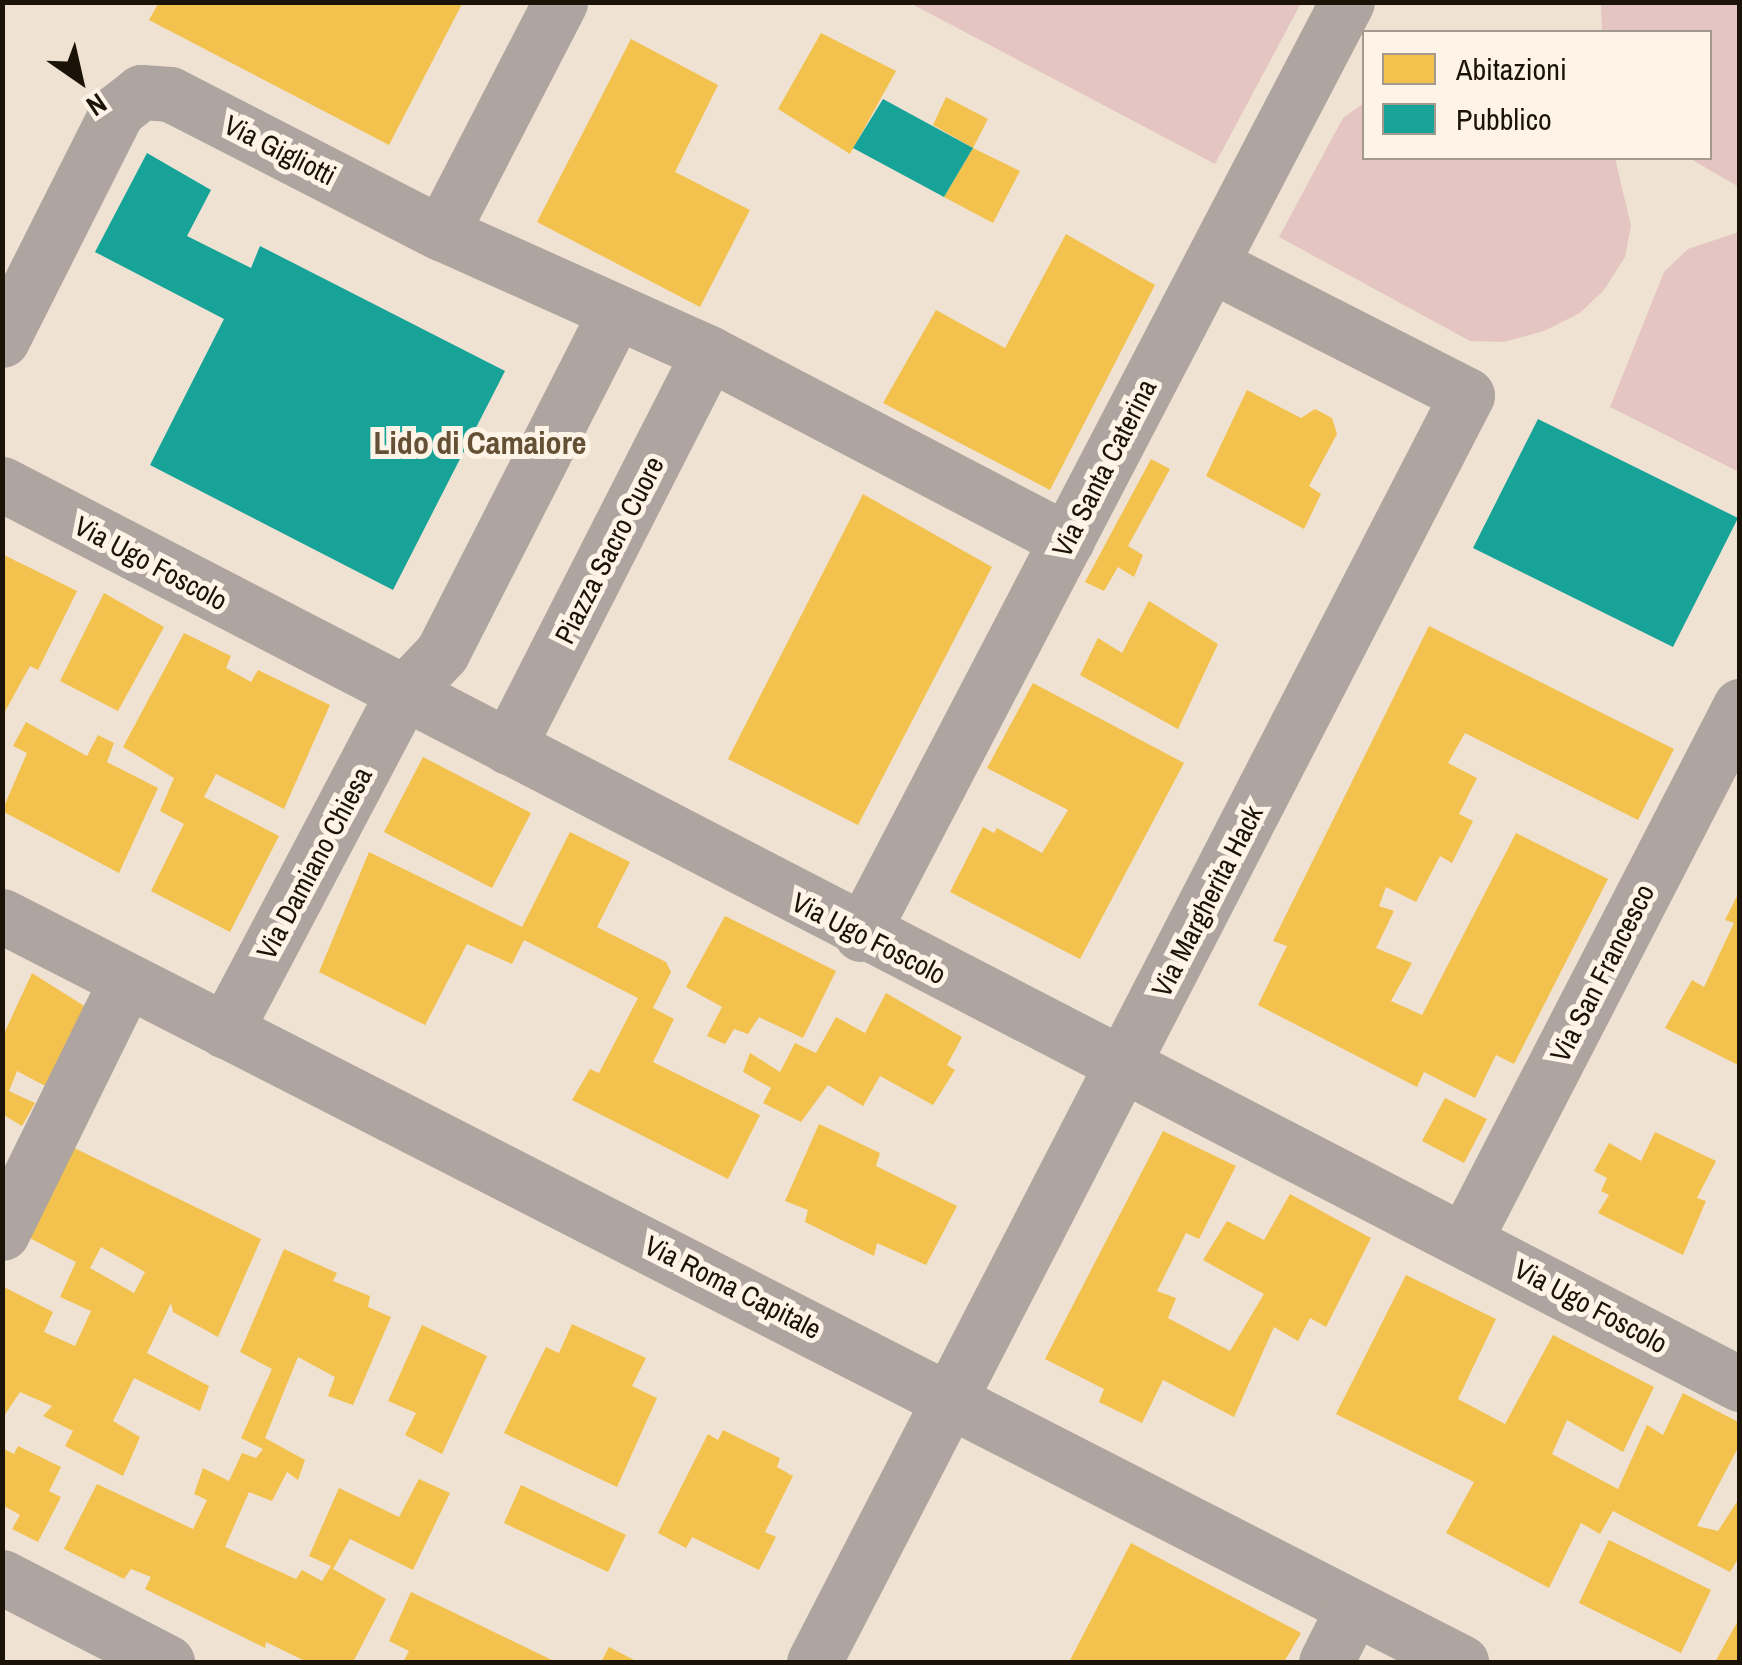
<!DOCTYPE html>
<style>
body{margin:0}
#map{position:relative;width:1742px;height:1665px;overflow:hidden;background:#efe2d2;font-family:"Archivo Narrow",sans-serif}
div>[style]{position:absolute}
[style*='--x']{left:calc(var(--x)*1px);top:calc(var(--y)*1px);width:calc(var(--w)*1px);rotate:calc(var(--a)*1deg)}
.green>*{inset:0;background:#e5c5c1}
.homes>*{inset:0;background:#f2c14e}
.public>*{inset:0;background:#17a398}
.minor>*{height:55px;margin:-27.5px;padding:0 27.5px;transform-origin:27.5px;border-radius:27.5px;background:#aea5a0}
span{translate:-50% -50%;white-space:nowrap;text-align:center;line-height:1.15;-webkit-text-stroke:10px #fdf3e7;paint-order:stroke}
.street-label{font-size:28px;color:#1c1308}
.quarter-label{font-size:32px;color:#645035;font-weight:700}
.frame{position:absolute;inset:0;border:5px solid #1c1308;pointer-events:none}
.legend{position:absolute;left:1362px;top:30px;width:350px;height:130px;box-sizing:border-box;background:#fdf3e7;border:2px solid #a3998e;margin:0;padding:12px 18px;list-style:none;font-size:30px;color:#1c1308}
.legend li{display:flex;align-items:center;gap:20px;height:50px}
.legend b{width:50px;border:2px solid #a3998e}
.north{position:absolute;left:30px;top:30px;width:100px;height:100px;-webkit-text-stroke:8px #fdf3e7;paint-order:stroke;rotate:146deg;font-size:28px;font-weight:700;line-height:40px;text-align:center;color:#1c1308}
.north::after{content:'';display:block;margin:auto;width:35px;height:45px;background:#1c1308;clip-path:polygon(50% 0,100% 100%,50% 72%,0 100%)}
</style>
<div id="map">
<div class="green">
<div style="clip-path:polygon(1601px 2px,1739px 3px,1739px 187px,1689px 158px,1710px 158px,1710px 32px,1602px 32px)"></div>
<div style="clip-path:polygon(910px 3px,1301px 3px,1215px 164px)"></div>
<div style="clip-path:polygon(1364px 103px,1364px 158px,1615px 158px,1631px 226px,1625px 257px,1604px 290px,1580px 313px,1544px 331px,1504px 342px,1470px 341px,1279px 237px,1343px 118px)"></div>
<div style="clip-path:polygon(1739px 232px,1740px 232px,1739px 472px,1610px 407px,1664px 272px,1688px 249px)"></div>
</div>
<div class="homes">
<div style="clip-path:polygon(159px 2px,362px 4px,463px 2px,389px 145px,149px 20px)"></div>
<div style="clip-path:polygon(821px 33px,896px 71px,850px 154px,778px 109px)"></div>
<div style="clip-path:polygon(631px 39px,718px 85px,675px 172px,750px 210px,700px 307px,537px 222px)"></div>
<div style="clip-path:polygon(946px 97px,988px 119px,973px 148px,1020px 171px,993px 223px,944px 197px,973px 148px,933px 125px)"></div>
<div style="clip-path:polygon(1066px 234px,1155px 285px,1050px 490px,883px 403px,936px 310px,1005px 348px)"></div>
<div style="clip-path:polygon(1247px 390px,1301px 418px,1315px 409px,1332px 418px,1337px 434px,1309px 486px,1321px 494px,1304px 529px,1206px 476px)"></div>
<div style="clip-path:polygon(1151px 459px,1170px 469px,1128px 546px,1143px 555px,1134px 577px,1118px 567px,1104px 591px,1085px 582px)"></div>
<div style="clip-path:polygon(863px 494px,992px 567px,858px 825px,728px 759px)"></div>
<div style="clip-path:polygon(2px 554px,77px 591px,38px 670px,30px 666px,2px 717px)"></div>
<div style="clip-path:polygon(104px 593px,164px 627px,118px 711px,60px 681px)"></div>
<div style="clip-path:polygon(1149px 601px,1218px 644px,1178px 729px,1080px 675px,1098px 638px,1122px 653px)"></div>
<div style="clip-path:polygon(1429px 626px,1674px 749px,1638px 820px,1465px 733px,1448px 763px,1477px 778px,1459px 814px,1473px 821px,1452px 863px,1440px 856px,1416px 902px,1386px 887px,1379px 906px,1394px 911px,1376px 948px,1412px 963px,1391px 1001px,1422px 1015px,1516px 833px,1608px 879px,1514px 1064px,1496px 1055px,1475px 1098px,1424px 1072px,1417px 1087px,1258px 1005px,1287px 946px,1273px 941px)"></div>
<div style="clip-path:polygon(184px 633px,231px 656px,226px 668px,251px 682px,258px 670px,330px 705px,284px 809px,216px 774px,204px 797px,279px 836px,230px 932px,151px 891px,184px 824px,160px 811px,174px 778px,123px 747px)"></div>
<div style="clip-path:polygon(1033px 683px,1184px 763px,1080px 959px,950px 892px,983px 827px,994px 833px,997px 828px,1042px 853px,1068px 810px,987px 768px)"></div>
<div style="clip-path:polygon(26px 722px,87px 756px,98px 735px,114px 743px,107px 762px,158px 788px,119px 873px,2px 811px,27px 753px,13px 746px)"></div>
<div style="clip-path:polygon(423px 757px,531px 813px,492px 888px,384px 832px)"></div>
<div style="clip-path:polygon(570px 832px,630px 862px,597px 927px,666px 962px,671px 972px,653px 1008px,674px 1019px,653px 1062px,760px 1115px,728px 1179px,572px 1100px,590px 1069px,599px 1073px,638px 998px,524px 940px,512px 964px,467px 944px,425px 1025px,319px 972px,369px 852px,522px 927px)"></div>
<div style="clip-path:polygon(1740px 890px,1740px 1066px,1665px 1028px,1692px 980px,1704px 987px,1734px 923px,1725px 920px)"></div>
<div style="clip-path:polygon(725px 916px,836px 971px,803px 1038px,759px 1017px,748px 1034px,734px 1029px,725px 1044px,707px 1036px,722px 1007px,686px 987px)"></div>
<div style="clip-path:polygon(32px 973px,89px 1009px,49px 1088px,17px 1071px,9px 1091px,35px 1103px,22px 1126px,2px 1114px,2px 1038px)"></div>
<div style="clip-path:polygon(886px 993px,962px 1037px,947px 1065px,955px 1070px,933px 1105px,880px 1076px,863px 1106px,828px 1085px,801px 1122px,763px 1103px,771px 1088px,743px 1072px,750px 1053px,780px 1072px,795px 1043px,816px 1053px,836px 1017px,865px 1033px)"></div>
<div style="clip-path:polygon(1445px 1098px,1487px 1119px,1464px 1163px,1422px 1141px)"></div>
<div style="clip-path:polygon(819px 1124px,880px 1153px,876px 1166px,957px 1206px,926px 1265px,877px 1243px,874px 1256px,805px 1222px,808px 1210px,785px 1201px)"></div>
<div style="clip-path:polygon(1163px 1131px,1236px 1166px,1199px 1239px,1186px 1233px,1157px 1291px,1176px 1298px,1168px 1318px,1230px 1351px,1264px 1294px,1203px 1260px,1227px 1221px,1264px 1240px,1290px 1194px,1371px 1238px,1326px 1327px,1310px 1318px,1298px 1341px,1274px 1327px,1234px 1417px,1163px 1380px,1142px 1423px,1099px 1402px,1104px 1389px,1045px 1359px)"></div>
<div style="clip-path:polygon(1655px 1132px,1716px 1161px,1697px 1198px,1706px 1201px,1683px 1255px,1598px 1213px,1609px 1195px,1601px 1191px,1607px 1178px,1594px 1171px,1609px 1143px,1641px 1161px)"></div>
<div style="clip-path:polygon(evenodd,66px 1144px,261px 1239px,218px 1337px,173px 1312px,171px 1303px,147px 1353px,209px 1386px,200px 1411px,134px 1378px,113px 1421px,140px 1437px,123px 1476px,65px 1446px,73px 1431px,43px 1416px,52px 1406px,20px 1392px,2px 1419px,2px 1286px,53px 1312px,44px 1332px,75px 1346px,91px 1311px,60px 1297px,76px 1262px,22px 1234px,66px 1144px,101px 1247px,145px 1272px,134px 1293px,90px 1268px,101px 1247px)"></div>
<div style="clip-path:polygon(284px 1249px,337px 1273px,333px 1281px,370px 1296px,368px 1307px,391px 1317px,353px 1405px,328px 1396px,335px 1377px,298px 1357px,265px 1438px,305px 1460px,298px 1480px,287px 1472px,272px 1501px,249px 1492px,225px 1547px,296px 1579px,302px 1570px,322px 1581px,331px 1566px,309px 1556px,339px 1488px,399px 1517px,419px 1479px,450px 1493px,413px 1570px,350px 1539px,333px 1569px,386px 1599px,353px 1662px,307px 1662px,266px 1642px,265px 1648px,145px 1589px,151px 1577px,131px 1569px,124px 1579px,64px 1549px,97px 1484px,193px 1529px,207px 1500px,194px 1494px,203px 1468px,229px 1481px,242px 1453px,256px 1458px,263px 1449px,241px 1438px,272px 1369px,240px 1352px)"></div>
<div style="clip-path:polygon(1406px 1275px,1496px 1319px,1458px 1399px,1505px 1424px,1553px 1335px,1654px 1387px,1623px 1452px,1567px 1420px,1552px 1454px,1618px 1489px,1647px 1425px,1663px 1435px,1683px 1393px,1740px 1423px,1740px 1444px,1697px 1526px,1718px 1531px,1740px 1497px,1740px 1556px,1730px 1572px,1613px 1511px,1600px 1534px,1581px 1523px,1549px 1588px,1446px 1533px,1474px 1482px,1336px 1414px)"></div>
<div style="clip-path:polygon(572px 1324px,646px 1358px,632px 1386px,657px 1398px,617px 1487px,504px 1433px,546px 1347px,559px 1353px)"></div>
<div style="clip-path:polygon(422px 1325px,487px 1356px,442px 1454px,405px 1435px,416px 1413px,388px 1401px)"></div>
<div style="clip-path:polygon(723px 1430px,780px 1458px,777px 1467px,793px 1476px,765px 1532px,776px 1537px,759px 1570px,692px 1537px,686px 1548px,658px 1533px,708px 1434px,718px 1440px)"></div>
<div style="clip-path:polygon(18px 1446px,61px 1467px,49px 1491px,61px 1497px,38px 1542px,12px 1529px,20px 1515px,2px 1505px,2px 1448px,14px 1454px)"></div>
<div style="clip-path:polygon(521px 1485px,626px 1535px,608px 1572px,504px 1523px)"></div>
<div style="clip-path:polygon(1609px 1540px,1711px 1590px,1681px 1653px,1579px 1603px)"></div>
<div style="clip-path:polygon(1131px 1543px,1301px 1633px,1284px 1662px,1069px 1662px)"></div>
<div style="clip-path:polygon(411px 1592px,434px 1603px,556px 1662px,403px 1662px,409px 1651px,389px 1641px)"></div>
<div style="clip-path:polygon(1740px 1617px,1740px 1662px,1715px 1662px)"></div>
<div style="clip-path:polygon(609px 1647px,638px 1662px,601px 1662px)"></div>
</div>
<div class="public">
<div style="clip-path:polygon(883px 99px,973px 148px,944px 197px,853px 148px)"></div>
<div style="clip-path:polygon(147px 153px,211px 190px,187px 236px,251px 268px,260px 246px,505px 371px,393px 590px,150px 465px,224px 319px,95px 252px)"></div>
<div style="clip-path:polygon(1538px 419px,1738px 518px,1673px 647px,1473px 548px)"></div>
</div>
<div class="minor">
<div style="--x:441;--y:233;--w:260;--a:-62.7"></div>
<div style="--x:2;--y:340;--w:256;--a:-63.3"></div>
<div style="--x:117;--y:111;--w:31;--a:-38"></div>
<div style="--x:141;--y:92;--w:29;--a:4"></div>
<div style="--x:170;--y:94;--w:305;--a:27.2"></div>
<div style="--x:441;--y:233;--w:294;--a:24.1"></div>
<div style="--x:709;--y:353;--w:404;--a:27.6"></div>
<div style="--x:2;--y:484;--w:1957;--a:27.38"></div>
<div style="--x:508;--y:747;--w:442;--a:-63"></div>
<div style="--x:2;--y:916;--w:1639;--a:27.08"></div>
<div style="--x:861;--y:934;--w:1051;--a:-62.46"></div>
<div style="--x:225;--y:1031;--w:380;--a:-62.2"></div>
<div style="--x:402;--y:695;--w:58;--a:-46.4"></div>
<div style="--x:442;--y:653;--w:379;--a:-63"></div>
<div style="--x:2;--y:1233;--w:281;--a:-63.8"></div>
<div style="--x:1465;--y:1239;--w:600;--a:-62.71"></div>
<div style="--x:2;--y:1577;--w:186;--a:27.3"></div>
<div style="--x:814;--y:1662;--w:1425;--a:-62.73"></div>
<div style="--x:1467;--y:395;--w:288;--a:-153"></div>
<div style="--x:1326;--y:1662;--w:60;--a:-63.4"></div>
</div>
<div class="street-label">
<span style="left:280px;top:150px;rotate:27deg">Via Gigliotti</span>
<span style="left:1104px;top:468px;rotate:-63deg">Via Santa Caterina</span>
<span style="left:609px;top:550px;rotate:-63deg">Piazza Sacro Cuore</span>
<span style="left:151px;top:563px;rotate:28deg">Via Ugo Foscolo</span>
<span style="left:314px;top:863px;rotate:-62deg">Via Damiano Chiesa</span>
<span style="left:1207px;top:901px;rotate:-63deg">Via Margherita Hack</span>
<span style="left:869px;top:938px;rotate:27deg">Via Ugo Foscolo</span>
<span style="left:1602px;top:973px;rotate:-63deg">Via San Francesco</span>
<span style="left:733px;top:1287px;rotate:27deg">Via Roma Capitale</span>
<span style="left:1591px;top:1306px;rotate:28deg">Via Ugo Foscolo</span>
</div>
<div class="quarter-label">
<span style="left:480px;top:443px">Lido di Camaiore</span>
</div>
<div class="frame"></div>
<ul class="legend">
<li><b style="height:28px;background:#f2c14e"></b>Abitazioni</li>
<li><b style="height:28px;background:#17a398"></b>Pubblico</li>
</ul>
<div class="north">N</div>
</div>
